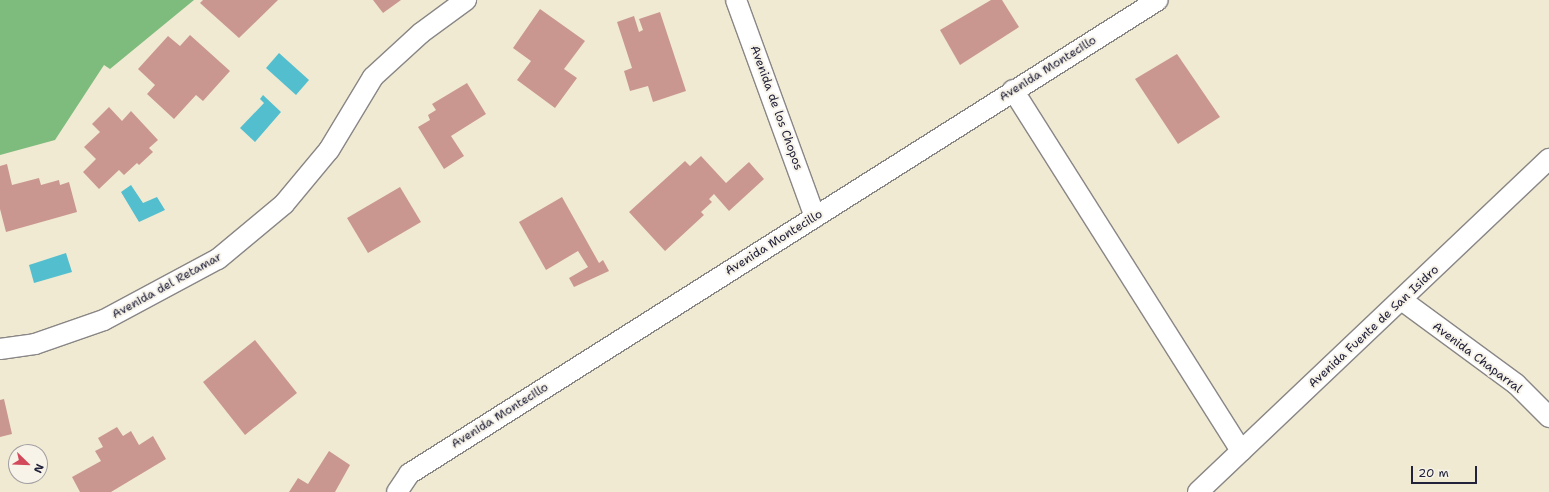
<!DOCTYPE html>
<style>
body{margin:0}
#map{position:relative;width:1549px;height:492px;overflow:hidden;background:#f0ead2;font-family:"Shantell Sans",sans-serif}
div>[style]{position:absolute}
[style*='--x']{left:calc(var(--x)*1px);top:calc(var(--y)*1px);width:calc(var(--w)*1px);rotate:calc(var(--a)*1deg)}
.forest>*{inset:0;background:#7dbc7d}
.water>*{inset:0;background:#53bfce}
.building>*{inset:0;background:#ca9790}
.roads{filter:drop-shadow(1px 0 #898686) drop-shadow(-1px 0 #898686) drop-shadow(0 1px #898686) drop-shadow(0 -1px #898686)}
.street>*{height:20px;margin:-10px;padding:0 10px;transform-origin:10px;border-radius:10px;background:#fff}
span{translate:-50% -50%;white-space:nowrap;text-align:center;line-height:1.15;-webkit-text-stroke:4px #f7f3e8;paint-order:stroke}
.street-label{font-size:12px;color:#22223b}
.north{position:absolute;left:8px;top:444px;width:40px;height:40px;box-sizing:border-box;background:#f7f3e8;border:1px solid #a29fa3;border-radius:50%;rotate:113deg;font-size:11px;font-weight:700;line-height:16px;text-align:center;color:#22223b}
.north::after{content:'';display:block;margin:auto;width:14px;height:18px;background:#d1495b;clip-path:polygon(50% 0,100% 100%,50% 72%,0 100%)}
.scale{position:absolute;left:1411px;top:466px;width:66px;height:18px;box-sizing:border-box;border:2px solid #22223b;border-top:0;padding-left:5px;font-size:12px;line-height:14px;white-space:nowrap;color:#22223b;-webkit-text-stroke:3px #f7f3e8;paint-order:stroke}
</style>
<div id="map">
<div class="forest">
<div style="clip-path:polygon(0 0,194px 0,110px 69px,104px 65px,55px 140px,0 155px)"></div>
</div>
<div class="water">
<div style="clip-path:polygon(279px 53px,309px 80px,296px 95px,266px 68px)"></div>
<div style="clip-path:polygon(263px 95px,281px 112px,255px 142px,240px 128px,264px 103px,260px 99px)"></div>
<div style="clip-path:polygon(131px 185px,143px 203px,157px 197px,165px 210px,139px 222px,121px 192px)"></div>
<div style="clip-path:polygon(66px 253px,72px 272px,34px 283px,29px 265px)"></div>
</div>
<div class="building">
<div style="clip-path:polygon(203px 0,278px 0,239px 38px,200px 3px)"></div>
<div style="clip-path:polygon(373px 0,401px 0,383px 13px)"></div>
<div style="clip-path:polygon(991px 0,1002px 0,1019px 27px,960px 65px,940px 30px)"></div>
<div style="clip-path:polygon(540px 9px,585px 41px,564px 69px,577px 78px,555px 108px,517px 80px,531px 61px,513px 48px)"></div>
<div style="clip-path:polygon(660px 12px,686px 91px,653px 102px,648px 86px,630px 91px,624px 71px,632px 68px,617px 22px,634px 16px,639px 32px,643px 30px,639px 19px)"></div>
<div style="clip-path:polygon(190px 35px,230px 71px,203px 101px,196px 95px,174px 119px,147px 94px,155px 85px,138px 69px,168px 36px,180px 46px)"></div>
<div style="clip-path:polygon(1177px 54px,1220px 117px,1178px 144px,1135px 79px)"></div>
<div style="clip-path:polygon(467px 83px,486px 114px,451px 136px,464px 156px,444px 169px,418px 127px,430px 120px,428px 115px,436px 110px,432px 104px)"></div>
<div style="clip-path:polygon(109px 107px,122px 121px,131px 111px,158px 140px,149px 148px,153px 152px,139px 165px,137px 163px,124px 175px,119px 170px,99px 189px,83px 172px,96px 159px,84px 147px,100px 132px,92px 124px)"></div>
<div style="clip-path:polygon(701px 156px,726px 183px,749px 162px,764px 179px,729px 211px,714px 194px,709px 199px,712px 202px,701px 212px,704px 215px,665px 251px,629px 212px,685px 161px,690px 166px)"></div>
<div style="clip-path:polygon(7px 164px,12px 185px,39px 178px,41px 185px,59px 180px,60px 185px,69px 182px,77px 212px,6px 232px,0 209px,0 166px)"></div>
<div style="clip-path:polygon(400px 187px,421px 222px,368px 253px,347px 218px)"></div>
<div style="clip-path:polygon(562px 197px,599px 263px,603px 260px,609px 271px,574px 287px,569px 278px,588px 267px,578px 251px,546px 270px,519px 222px)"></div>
<div style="clip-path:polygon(255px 340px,297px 393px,245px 435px,203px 382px)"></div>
<div style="clip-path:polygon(4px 399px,12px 434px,0 437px,0 400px)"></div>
<div style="clip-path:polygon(117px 427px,123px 436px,131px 431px,139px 445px,153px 436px,166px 459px,111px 492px,80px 492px,72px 477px,101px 461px,95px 451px,103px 447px,98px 438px)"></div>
<div style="clip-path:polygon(329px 451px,350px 465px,335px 492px,289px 492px,298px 478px,308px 484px)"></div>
</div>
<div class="roads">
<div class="street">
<div style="--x:736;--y:0;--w:231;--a:70"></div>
<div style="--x:1013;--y:90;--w:427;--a:57.7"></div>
<div style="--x:1403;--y:301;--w:140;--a:36.3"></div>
<div style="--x:1516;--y:384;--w:47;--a:45"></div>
<div style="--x:0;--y:349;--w:35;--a:-8"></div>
<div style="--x:35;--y:344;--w:73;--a:-19.2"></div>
<div style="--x:104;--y:320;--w:129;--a:-28.2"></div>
<div style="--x:218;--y:259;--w:86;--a:-39.8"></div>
<div style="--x:284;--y:204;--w:70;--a:-50.2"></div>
<div style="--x:329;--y:150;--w:85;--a:-58.9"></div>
<div style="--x:373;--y:77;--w:65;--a:-42.5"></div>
<div style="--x:421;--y:33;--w:56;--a:-36.3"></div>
<div style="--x:397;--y:492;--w:22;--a:-56"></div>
<div style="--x:409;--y:474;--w:886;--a:-32.33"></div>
<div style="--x:1198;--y:492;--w:484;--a:-43.5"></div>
</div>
</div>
<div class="street-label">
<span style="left:1048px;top:69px;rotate:-32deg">Avenida Montecillo</span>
<span style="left:776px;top:108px;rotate:70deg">Avenida de los Chopos</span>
<span style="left:774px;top:243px;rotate:-32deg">Avenida Montecillo</span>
<span style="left:167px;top:286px;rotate:-29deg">Avenida del Retamar</span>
<span style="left:1374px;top:327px;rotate:-43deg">Avenida Fuente de San Isidro</span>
<span style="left:1477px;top:358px;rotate:37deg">Avenida Chaparral</span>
<span style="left:500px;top:416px;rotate:-32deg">Avenida Montecillo</span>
</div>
<div class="north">N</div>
<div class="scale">20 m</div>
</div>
